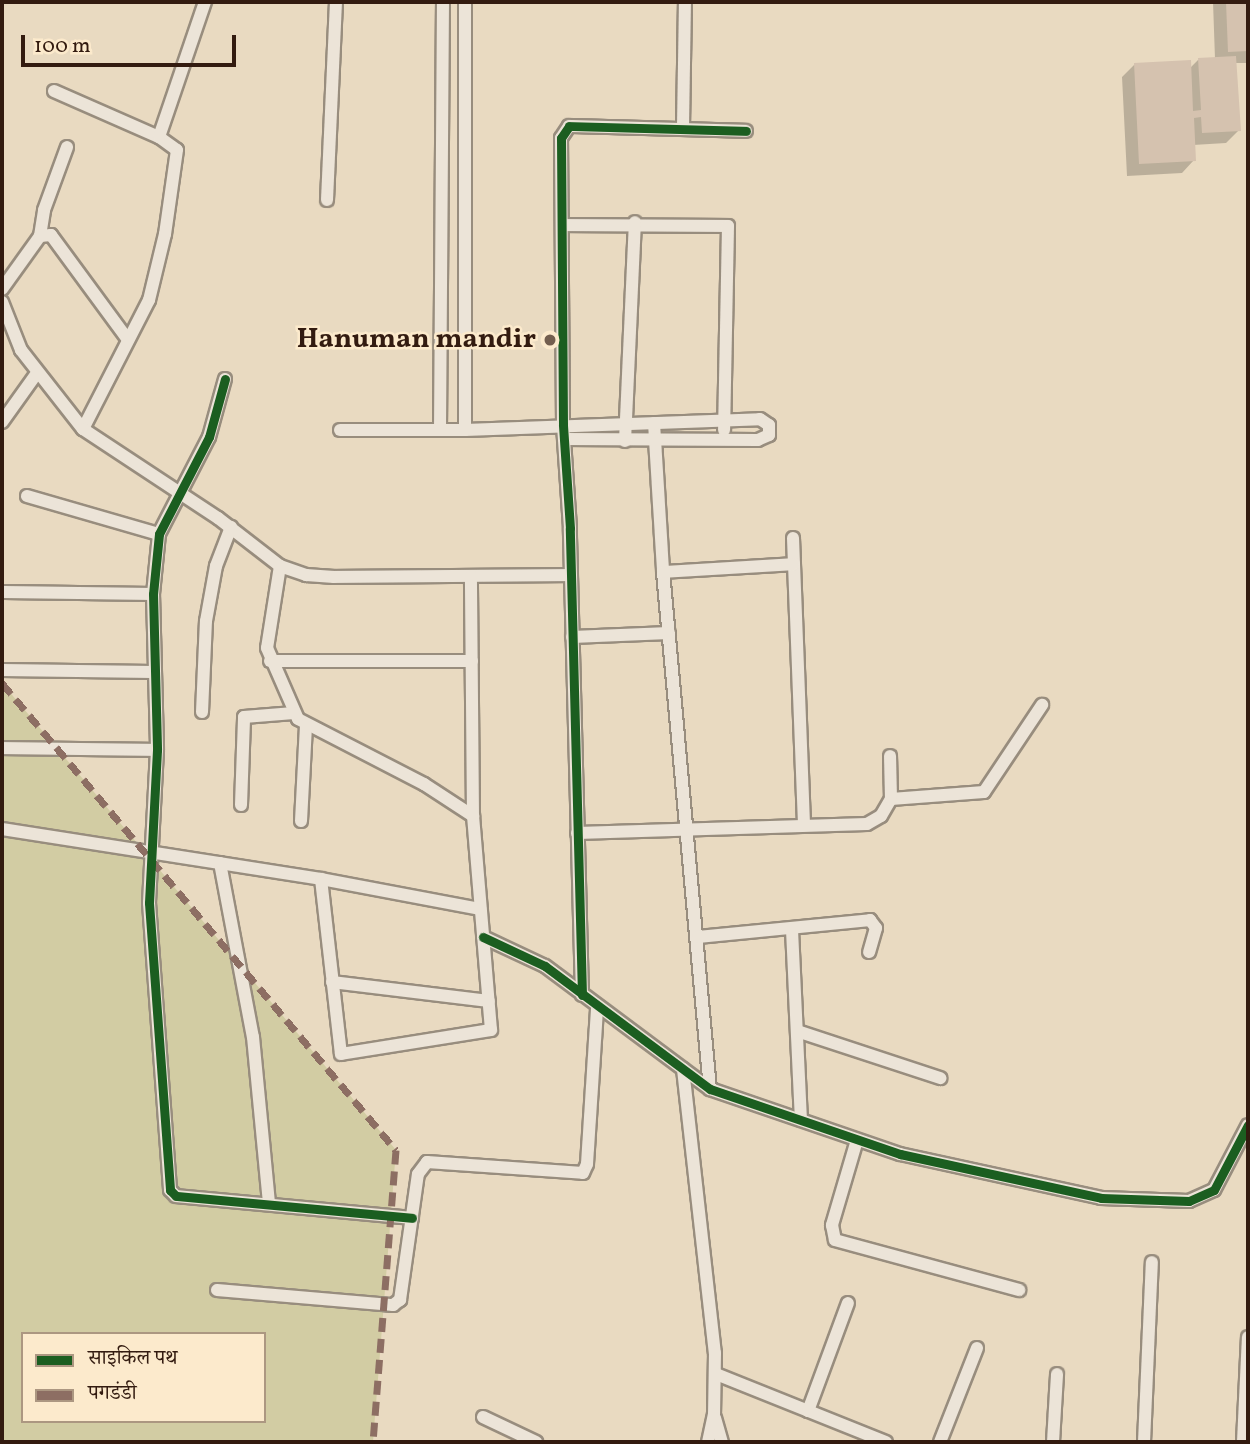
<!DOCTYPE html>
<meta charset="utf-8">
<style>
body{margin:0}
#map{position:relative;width:1250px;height:1444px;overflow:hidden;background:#e9dac1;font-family:Vollkorn,"Noto Serif Devanagari",serif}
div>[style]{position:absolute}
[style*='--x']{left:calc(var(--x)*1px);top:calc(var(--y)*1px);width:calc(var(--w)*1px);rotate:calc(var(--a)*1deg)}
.green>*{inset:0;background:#d2cca3}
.shadow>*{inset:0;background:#0003}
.building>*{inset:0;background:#d5c2af}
.roads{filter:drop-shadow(2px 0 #988d7e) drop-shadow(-2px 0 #988d7e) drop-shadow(0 2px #988d7e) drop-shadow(0 -2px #988d7e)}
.minor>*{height:12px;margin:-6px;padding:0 6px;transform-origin:6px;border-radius:6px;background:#ece4d8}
.quiet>*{height:7px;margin-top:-3.5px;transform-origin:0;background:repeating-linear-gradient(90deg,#8d6e63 0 14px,transparent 0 21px)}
.cycleway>*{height:9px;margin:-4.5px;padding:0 4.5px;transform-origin:4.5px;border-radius:4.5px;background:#1b5e20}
.dots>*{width:19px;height:19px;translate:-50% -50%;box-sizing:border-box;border:4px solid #fceacc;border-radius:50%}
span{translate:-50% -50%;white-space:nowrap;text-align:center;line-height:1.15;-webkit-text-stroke:5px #fceacc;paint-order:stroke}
.poi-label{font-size:28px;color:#331b10;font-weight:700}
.right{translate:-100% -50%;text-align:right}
.frame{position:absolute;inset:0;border:4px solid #331b10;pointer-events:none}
.legend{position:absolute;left:21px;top:1332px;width:245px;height:91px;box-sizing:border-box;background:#fceacc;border:2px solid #ac9781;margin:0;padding:9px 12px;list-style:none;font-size:21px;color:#331b10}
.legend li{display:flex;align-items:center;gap:14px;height:35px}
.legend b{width:35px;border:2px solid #ac9781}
.scale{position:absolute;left:21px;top:35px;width:215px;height:32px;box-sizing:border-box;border:4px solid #331b10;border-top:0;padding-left:9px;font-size:21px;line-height:24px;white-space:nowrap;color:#331b10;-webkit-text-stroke:5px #fceacc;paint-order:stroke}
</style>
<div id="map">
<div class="green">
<div style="clip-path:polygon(evenodd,2px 683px,396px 1150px,373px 1442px,2px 1442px,2px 683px,23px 1334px,264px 1334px,264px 1421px,23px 1421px,23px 1334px)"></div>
</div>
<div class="shadow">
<div style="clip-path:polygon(1213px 2px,1248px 2px,1248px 63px,1235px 63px,1239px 130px,1226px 143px,1193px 145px,1194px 160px,1182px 173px,1127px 176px,1122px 77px,1135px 64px,1189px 69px,1198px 60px,1215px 59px)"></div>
</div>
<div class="building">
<div style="clip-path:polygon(1226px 2px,1248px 2px,1248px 51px,1228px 52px)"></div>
<div style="clip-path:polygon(1236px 56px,1241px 131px,1202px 133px,1201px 117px,1194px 118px,1196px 161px,1139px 164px,1134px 63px,1191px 60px,1193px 111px,1201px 110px,1198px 58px)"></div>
</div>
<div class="roads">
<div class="minor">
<div style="--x:54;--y:91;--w:115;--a:23.7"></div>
<div style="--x:159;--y:137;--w:22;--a:36"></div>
<div style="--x:177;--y:150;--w:85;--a:98.1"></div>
<div style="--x:165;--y:234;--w:68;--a:103.6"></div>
<div style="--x:149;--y:300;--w:145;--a:117.1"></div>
<div style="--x:683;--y:127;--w:125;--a:-89.1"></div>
<div style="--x:159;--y:137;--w:143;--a:-71.2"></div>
<div style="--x:327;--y:200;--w:198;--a:-87.4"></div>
<div style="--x:562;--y:225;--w:166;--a:0.3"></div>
<div style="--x:728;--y:226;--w:204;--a:91.1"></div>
<div style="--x:40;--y:236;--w:26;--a:-81"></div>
<div style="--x:44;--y:210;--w:67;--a:-69.9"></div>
<div style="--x:2;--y:289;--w:65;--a:-54.4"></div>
<div style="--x:40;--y:236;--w:11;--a:-5"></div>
<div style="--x:51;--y:235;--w:130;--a:53.7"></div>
<div style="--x:2;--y:302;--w:52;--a:68.4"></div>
<div style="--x:21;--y:350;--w:100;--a:51.9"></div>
<div style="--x:83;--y:429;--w:162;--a:33.4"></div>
<div style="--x:218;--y:518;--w:78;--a:37.7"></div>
<div style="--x:280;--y:566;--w:28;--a:19"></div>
<div style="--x:306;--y:575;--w:28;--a:4"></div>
<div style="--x:334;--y:577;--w:236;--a:-0.5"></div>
<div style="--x:225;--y:379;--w:60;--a:105.4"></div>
<div style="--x:209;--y:437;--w:109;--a:117.3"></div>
<div style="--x:159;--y:534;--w:60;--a:95.7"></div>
<div style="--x:153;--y:594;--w:156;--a:88.5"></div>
<div style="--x:157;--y:750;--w:153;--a:93"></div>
<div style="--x:149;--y:903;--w:288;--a:85.8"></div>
<div style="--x:170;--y:1190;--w:8;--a:45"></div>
<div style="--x:176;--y:1196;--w:237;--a:5.3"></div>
<div style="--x:2;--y:422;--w:60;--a:-54.5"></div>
<div style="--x:654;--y:423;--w:149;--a:86.5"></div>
<div style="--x:663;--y:572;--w:519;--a:84.81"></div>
<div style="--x:340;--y:430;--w:125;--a:0"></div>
<div style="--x:465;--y:430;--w:295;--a:-2.1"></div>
<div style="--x:760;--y:419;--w:11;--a:34"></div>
<div style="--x:769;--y:425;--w:10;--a:90"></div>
<div style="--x:769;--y:435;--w:12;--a:156"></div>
<div style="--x:758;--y:440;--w:194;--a:-179.7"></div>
<div style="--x:440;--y:430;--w:428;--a:-89.6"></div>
<div style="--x:465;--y:430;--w:428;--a:-90"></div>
<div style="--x:625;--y:441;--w:219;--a:-87.4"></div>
<div style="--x:27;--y:496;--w:137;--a:16.1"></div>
<div style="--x:793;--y:538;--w:287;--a:87.8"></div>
<div style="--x:280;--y:566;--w:83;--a:99"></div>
<div style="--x:267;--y:648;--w:77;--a:66.4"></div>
<div style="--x:298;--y:719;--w:142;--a:27.3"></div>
<div style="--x:424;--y:784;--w:59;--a:33.1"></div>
<div style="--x:663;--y:572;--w:131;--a:-3.5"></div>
<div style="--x:4;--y:592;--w:149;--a:0.8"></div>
<div style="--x:572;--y:637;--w:97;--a:-2.4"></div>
<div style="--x:270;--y:661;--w:202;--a:0"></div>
<div style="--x:2;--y:670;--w:151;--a:0.8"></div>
<div style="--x:202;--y:712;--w:91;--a:-87.5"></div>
<div style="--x:206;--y:621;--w:56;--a:-79.7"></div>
<div style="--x:216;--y:566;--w:42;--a:-69"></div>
<div style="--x:2;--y:748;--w:155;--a:0.7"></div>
<div style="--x:891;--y:799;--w:93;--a:-4.3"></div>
<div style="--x:984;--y:792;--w:105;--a:-56.3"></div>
<div style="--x:241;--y:805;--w:88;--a:-88"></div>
<div style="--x:244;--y:717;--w:50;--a:-4.6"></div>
<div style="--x:301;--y:821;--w:96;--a:-87"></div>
<div style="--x:2;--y:829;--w:323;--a:8.9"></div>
<div style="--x:321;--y:879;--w:162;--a:10.7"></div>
<div style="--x:577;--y:833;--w:290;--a:-1.8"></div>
<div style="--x:867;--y:824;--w:16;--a:-30"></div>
<div style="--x:881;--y:816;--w:20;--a:-60"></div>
<div style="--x:891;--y:799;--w:43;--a:-91.3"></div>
<div style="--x:220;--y:863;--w:177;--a:79.3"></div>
<div style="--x:253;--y:1037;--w:167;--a:84.5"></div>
<div style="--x:321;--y:879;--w:176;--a:83.5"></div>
<div style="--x:341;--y:1054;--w:152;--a:-9.1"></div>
<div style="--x:491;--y:1030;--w:215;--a:-94.8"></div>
<div style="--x:473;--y:816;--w:240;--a:-90.5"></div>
<div style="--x:792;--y:930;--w:190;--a:87.3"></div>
<div style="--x:483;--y:937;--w:68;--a:25.1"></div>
<div style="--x:545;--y:966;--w:206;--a:36.7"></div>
<div style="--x:710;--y:1089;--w:201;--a:18.9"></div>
<div style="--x:900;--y:1154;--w:206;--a:12.3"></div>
<div style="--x:1101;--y:1198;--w:88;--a:2"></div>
<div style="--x:1189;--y:1201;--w:27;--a:-24"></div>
<div style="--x:1214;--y:1190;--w:73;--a:-62.4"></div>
<div style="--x:698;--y:937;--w:173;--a:-5.6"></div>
<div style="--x:870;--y:920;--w:10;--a:53"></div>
<div style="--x:876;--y:928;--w:25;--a:106"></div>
<div style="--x:332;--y:982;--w:158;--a:6.9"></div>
<div style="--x:582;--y:995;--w:467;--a:-91.5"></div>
<div style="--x:570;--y:528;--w:104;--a:-93.9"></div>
<div style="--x:563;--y:424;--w:286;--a:-90.4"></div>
<div style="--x:561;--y:138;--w:14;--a:-56"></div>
<div style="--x:569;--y:126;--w:177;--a:1.6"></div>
<div style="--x:797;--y:1031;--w:151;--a:18.2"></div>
<div style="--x:683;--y:1069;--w:286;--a:83.6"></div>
<div style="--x:715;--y:1353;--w:61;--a:90.9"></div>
<div style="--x:714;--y:1414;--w:29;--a:102"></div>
<div style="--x:857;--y:1140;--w:89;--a:106.4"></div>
<div style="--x:832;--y:1225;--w:15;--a:79"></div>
<div style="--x:835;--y:1240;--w:191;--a:15.2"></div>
<div style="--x:217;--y:1290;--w:177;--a:4.9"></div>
<div style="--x:393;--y:1305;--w:9;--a:-36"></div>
<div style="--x:400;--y:1300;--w:127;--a:-81.9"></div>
<div style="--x:418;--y:1174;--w:15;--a:-53"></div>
<div style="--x:427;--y:1162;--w:156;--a:4"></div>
<div style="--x:583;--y:1173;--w:10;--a:-66"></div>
<div style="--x:587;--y:1164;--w:156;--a:-86.3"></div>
<div style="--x:716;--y:1374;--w:183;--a:21.8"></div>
<div style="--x:808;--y:1411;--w:115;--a:-69.7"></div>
<div style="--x:483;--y:1417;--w:59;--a:25.3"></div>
<div style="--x:715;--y:1418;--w:25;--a:74"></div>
<div style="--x:940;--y:1442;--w:101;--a:-68.5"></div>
<div style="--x:1053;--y:1442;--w:68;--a:-86.6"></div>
<div style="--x:1144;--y:1442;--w:180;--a:-87.5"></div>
<div style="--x:1243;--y:1442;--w:105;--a:-87.3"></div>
</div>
</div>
<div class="quiet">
<div style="--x:2;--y:683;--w:611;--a:49.85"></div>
<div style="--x:396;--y:1150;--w:293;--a:94.5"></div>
</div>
<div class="cycleway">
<div style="--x:225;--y:379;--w:60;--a:105.4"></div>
<div style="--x:209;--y:437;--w:109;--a:117.3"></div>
<div style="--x:159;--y:534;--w:60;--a:95.7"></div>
<div style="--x:153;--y:594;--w:156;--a:88.5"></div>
<div style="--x:157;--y:750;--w:153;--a:93"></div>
<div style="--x:149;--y:903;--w:288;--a:85.8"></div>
<div style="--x:170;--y:1190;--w:8;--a:45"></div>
<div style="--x:176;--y:1196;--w:237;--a:5.3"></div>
<div style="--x:483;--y:937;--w:68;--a:25.1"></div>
<div style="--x:545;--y:966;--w:206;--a:36.7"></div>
<div style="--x:710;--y:1089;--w:201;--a:18.9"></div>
<div style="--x:900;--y:1154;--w:206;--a:12.3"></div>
<div style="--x:1101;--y:1198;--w:88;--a:2"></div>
<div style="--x:1189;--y:1201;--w:27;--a:-24"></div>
<div style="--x:1214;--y:1190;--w:73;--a:-62.4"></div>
<div style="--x:582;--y:995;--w:467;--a:-91.5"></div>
<div style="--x:570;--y:528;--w:104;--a:-93.9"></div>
<div style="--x:563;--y:424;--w:286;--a:-90.4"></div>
<div style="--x:561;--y:138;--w:14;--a:-56"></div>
<div style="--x:569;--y:126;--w:177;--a:1.6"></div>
</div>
<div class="dots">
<div style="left:550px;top:340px;background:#735e4e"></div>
</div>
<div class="poi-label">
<span class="right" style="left:536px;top:340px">Hanuman mandir</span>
</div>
<div class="frame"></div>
<ul class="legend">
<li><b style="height:9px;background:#1b5e20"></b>साइकिल पथ</li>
<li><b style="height:9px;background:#8d6e63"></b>पगडंडी</li>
</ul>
<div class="scale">100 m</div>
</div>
